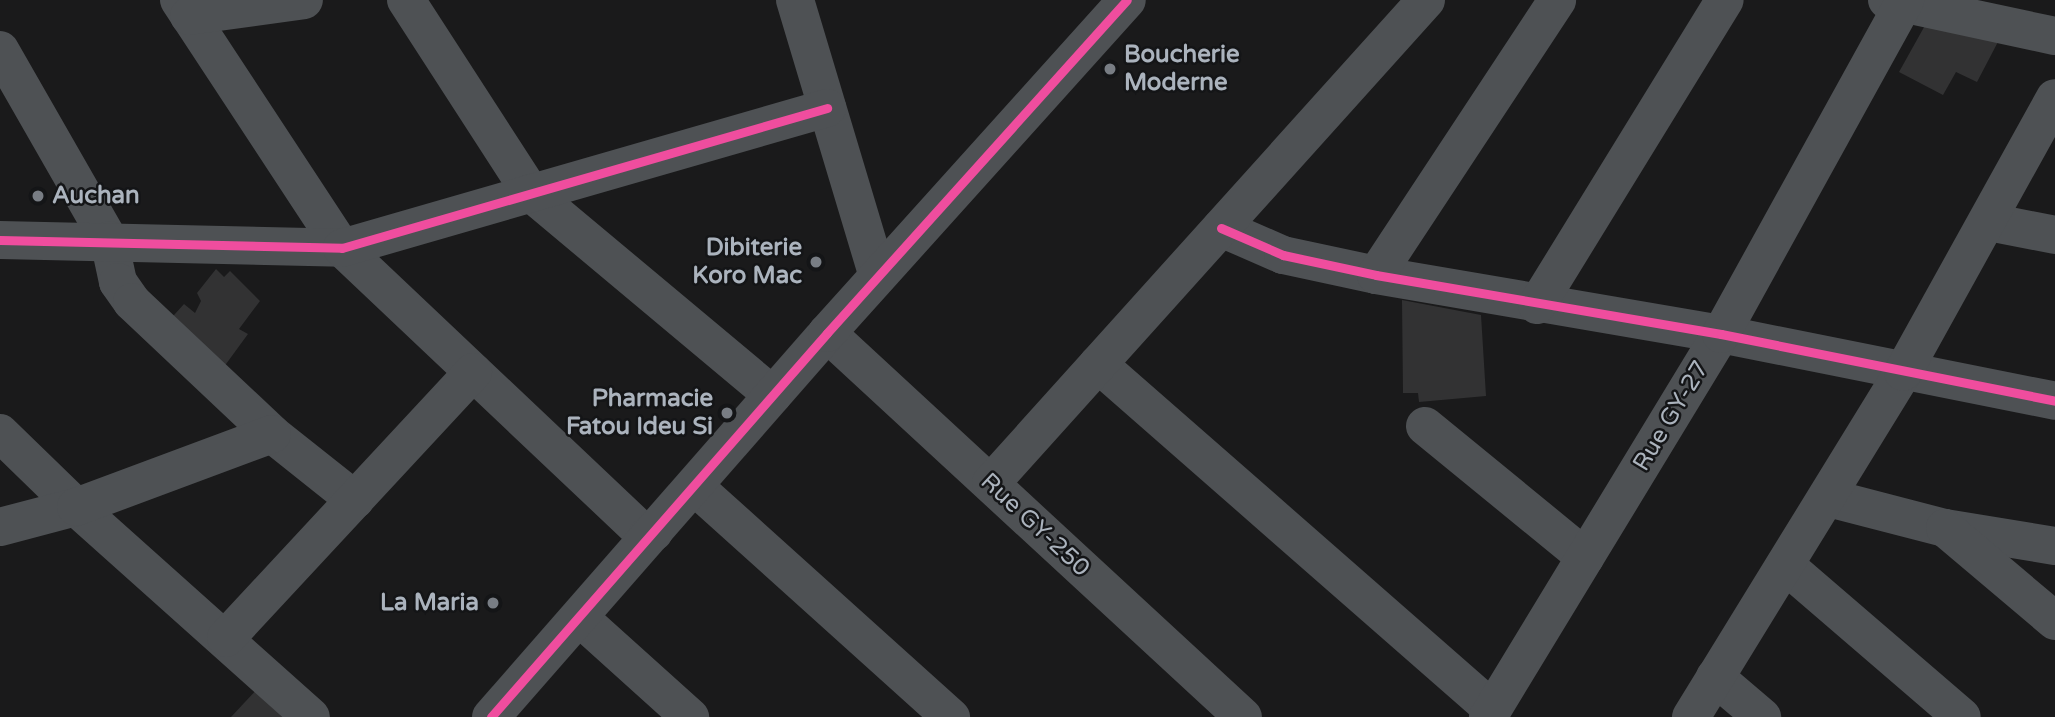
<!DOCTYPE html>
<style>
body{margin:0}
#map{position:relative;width:2055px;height:717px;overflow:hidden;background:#1a1a1b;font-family:"Varela Round",sans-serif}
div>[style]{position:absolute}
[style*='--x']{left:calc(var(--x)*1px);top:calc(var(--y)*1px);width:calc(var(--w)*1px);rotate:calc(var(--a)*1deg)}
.building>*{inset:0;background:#323233}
.minor>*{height:38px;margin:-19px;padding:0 19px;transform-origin:19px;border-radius:19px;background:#4e5154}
.cycleway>*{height:9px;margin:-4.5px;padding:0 4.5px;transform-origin:4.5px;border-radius:4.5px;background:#ef4d9e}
.dots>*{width:19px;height:19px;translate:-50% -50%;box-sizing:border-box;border:4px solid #141517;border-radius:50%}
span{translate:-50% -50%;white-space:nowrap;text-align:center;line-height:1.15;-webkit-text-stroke:5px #141517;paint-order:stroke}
.poi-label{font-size:24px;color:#abb3bd;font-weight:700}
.left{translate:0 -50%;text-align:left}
.right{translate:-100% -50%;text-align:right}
.street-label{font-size:24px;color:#abb3bd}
</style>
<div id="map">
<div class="building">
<div style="clip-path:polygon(1928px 20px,2000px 38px,1977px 82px,1956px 72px,1943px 95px,1899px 72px)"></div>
<div style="clip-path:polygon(216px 269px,224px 277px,230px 271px,260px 301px,239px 329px,248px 334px,218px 375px,165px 325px,184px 304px,195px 313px,201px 301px,197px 293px)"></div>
<div style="clip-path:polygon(1402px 300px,1481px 315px,1486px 396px,1419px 402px,1418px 393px,1403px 393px)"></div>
<div style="clip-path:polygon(258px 688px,290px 717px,231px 717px)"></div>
</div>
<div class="minor">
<div style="--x:179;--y:0;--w:297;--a:56.7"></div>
<div style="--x:342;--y:248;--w:419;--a:43.4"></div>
<div style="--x:647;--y:536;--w:8;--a:-30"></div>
<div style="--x:406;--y:0;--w:230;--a:57.1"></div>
<div style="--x:531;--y:193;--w:315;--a:39.9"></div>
<div style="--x:795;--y:0;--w:288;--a:73.3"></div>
<div style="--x:1887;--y:0;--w:172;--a:12.1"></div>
<div style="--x:189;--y:16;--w:116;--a:-7.9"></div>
<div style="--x:0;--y:50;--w:219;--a:60.2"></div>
<div style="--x:109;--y:240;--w:43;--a:77.9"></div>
<div style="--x:118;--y:282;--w:24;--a:55"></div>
<div style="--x:132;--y:302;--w:192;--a:43.3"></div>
<div style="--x:272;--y:434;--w:106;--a:38.5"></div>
<div style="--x:1989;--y:222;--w:67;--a:11.1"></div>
<div style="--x:1221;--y:228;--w:68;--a:23.5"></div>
<div style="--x:1283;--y:255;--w:95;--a:12.1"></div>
<div style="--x:1376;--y:275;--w:350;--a:9.7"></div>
<div style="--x:1721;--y:334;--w:341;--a:11.3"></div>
<div style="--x:0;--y:240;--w:342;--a:1.3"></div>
<div style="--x:342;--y:248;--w:505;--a:-16.1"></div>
<div style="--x:1376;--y:275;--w:329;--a:-56.6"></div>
<div style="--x:1537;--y:305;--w:358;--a:-58.4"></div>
<div style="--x:827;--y:333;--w:566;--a:42.71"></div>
<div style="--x:1098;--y:364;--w:524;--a:41.21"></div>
<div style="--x:1425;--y:426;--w:207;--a:39.3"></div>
<div style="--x:0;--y:433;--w:106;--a:44.2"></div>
<div style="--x:76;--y:507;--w:315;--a:41.8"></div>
<div style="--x:991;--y:483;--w:650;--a:-47.99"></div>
<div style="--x:694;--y:486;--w:346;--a:42"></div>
<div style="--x:1829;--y:498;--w:120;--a:14.5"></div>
<div style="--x:1945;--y:528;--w:111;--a:9.3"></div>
<div style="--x:0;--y:527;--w:79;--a:-14.7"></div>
<div style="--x:76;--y:507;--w:209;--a:-20.4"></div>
<div style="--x:1945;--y:528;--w:144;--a:40.2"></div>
<div style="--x:1785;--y:565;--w:233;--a:40.7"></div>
<div style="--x:581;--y:619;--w:147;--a:42"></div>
<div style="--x:226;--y:638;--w:363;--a:-47.1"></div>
<div style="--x:1715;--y:677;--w:62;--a:40.4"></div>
<div style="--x:491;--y:717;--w:510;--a:-48.81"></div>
<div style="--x:827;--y:333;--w:448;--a:-48"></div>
<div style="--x:1488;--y:717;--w:448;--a:-58.7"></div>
<div style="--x:1721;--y:334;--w:381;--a:-61.1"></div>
<div style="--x:1691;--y:717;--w:405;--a:-58.4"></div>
<div style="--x:1903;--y:372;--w:313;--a:-61"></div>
</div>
<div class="cycleway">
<div style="--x:1221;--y:228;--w:68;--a:23.5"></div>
<div style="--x:1283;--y:255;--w:95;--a:12.1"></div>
<div style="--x:1376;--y:275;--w:350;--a:9.7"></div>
<div style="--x:1721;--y:334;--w:341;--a:11.3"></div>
<div style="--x:0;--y:240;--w:342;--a:1.3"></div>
<div style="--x:342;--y:248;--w:505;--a:-16.1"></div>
<div style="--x:491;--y:717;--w:510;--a:-48.81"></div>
<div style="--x:827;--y:333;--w:448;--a:-48"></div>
</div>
<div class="dots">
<div style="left:1110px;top:69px;background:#787d84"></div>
<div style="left:38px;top:196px;background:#787d84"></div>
<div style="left:816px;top:262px;background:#787d84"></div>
<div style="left:727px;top:413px;background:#787d84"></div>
<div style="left:493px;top:603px;background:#787d84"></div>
</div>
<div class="poi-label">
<span class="left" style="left:1124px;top:69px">Boucherie<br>Moderne</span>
<span class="left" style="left:52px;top:196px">Auchan</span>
<span class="right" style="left:802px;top:262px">Dibiterie<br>Koro Mac</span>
<span class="right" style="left:713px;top:413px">Pharmacie<br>Fatou Ideu Si</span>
<span class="right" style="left:479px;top:603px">La Maria</span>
</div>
<div class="street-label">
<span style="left:1671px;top:416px;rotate:-59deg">Rue GY-27</span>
<span style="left:1035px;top:525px;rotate:43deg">Rue GY-250</span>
</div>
</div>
